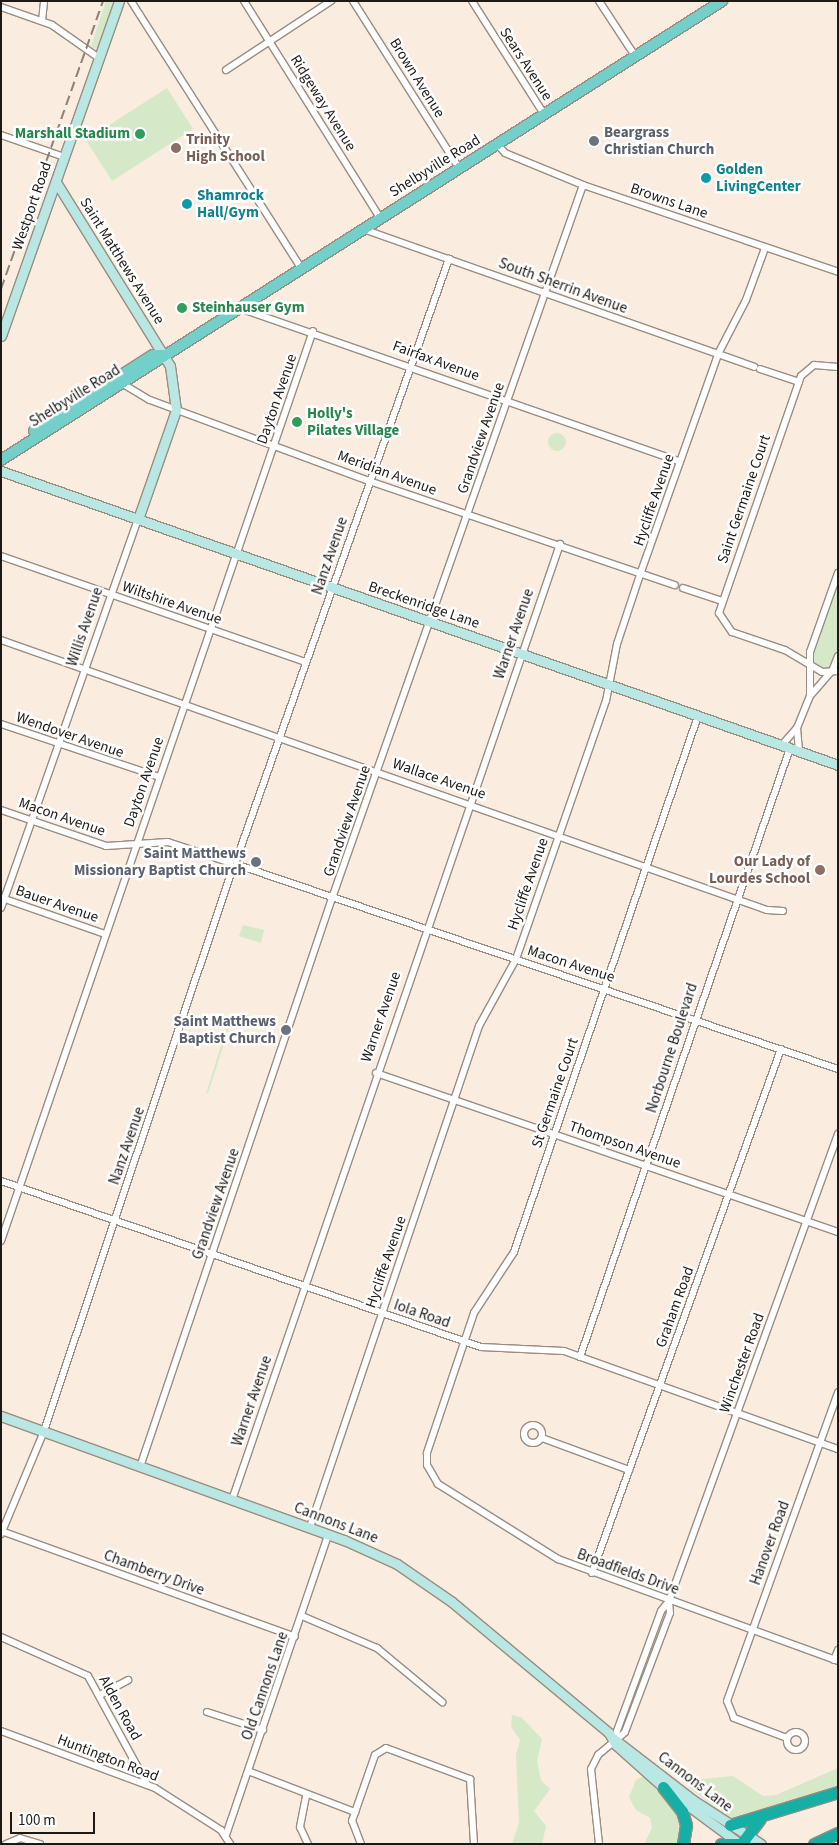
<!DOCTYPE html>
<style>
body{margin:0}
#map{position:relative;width:839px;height:1845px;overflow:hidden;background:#faecde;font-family:"Source Sans 3",sans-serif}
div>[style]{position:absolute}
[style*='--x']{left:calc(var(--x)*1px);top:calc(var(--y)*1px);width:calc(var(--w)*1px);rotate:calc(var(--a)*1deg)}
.green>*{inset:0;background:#d5e8c8}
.round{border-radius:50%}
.roads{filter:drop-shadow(1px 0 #9a8d80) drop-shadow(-1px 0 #9a8d80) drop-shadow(0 1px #9a8d80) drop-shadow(0 -1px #9a8d80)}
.minor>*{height:6px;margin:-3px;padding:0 3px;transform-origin:3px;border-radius:3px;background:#fff}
.minor>.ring{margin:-3px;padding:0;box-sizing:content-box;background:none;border:6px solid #fff;border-radius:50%}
.secondary>*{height:9px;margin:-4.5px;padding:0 4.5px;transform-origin:4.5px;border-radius:4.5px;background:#b9e7e4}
.primary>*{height:10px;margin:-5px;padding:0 5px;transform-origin:5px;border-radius:5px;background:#73cfc9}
.motorway>*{height:11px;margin:-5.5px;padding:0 5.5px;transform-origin:5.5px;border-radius:5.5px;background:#15afa5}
.rail>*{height:2px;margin-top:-1px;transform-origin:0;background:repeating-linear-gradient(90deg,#8a8178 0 10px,transparent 0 15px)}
.dots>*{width:14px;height:14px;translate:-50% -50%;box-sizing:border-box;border:2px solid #fff;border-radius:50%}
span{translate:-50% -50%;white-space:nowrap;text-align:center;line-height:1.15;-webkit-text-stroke:5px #fff;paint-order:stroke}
.street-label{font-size:15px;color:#1d1914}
.worship-label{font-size:15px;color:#5b616d;font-weight:700}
.left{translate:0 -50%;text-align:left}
.right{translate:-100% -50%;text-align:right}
.leisure-label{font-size:15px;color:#27864d;font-weight:700}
.education-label{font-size:15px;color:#785e54;font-weight:700}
.culture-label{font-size:15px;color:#0d838f;font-weight:700}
.frame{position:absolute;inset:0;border:2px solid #1d1914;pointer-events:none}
.scale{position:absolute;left:10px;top:1812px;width:85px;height:22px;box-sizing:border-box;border:2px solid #1d1914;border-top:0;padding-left:6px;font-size:15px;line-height:18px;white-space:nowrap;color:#1d1914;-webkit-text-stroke:4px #fff;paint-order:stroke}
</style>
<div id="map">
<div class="green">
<div style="clip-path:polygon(106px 1px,115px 1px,96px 50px,91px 46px)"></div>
<div style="clip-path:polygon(167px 88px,193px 129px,112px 181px,86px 140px)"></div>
<div class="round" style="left:548px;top:433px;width:18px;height:18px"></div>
<div style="clip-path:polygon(838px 580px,838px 649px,830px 667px,822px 669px,813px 664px,812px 654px)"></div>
<div style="clip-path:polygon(243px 925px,264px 930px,261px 943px,239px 936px)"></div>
<div style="clip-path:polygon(232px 1019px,208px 1093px,206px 1094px,229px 1020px)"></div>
<div style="clip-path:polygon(512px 1715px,521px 1717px,542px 1739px,537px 1761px,541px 1780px,550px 1789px,534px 1811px,546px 1826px,542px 1844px,512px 1844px,519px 1823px,516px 1755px,520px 1740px,511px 1727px)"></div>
<div style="clip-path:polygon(838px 1768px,838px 1789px,732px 1820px,688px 1787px,694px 1780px,733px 1776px,763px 1796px,776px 1795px)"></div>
<div style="clip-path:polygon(644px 1776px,676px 1812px,680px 1834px,677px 1844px,644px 1844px,652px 1828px,650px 1818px,636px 1810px,629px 1797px,636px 1780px)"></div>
</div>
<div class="roads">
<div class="minor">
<div style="--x:131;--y:1;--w:317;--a:57.5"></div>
<div style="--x:244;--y:1;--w:256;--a:57.9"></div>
<div style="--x:353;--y:1;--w:198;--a:57.6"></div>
<div style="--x:472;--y:1;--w:134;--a:57.5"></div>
<div style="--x:599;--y:1;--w:66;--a:56.8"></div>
<div style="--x:1;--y:7;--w:54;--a:19.4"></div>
<div style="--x:52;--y:25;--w:57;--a:35.1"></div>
<div style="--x:42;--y:21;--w:20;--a:-84"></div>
<div style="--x:226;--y:70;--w:126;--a:-33.3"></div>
<div style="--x:1;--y:135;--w:67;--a:19.2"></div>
<div style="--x:497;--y:144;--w:12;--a:48"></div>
<div style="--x:505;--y:153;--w:84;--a:22.3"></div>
<div style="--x:583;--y:185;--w:269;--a:18.8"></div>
<div style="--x:363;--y:229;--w:415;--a:19.4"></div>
<div style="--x:239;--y:308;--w:467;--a:19.2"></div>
<div style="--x:838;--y:367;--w:24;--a:-175"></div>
<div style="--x:814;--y:365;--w:17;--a:140"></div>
<div style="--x:801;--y:376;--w:251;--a:109.1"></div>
<div style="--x:719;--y:613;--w:23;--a:56"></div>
<div style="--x:732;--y:632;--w:56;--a:18.8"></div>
<div style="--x:785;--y:650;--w:43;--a:30.7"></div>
<div style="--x:822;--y:672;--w:16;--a:-4"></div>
<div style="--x:760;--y:369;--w:41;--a:18.4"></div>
<div style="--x:123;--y:384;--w:31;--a:31"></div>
<div style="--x:150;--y:400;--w:233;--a:20.3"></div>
<div style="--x:369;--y:481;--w:323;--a:18.8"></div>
<div style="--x:1;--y:556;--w:323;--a:19.2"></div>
<div style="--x:683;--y:588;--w:41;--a:18.4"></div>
<div style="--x:1;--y:640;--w:812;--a:19.42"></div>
<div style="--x:767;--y:910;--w:16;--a:4"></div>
<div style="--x:810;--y:696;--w:44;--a:-90"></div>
<div style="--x:810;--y:652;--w:84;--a:-70.5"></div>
<div style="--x:698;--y:716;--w:567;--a:108.95"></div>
<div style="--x:514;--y:1252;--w:73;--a:123.3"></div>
<div style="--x:474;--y:1313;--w:148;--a:108.6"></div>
<div style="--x:427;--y:1453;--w:12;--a:90"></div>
<div style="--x:427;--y:1465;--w:22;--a:60"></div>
<div style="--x:438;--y:1484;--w:142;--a:32"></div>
<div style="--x:558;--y:1559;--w:298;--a:20"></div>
<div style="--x:1;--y:724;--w:167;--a:18.5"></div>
<div style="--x:797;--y:728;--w:23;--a:85"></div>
<div style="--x:782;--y:745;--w:23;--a:-49"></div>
<div style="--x:797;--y:728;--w:35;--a:-68"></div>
<div style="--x:810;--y:696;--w:33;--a:-49"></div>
<div style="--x:832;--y:671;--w:16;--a:-68"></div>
<div style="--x:1;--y:810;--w:111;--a:18.9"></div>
<div style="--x:106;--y:846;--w:62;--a:-3.7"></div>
<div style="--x:168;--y:842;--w:66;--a:18.4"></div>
<div style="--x:236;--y:861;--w:639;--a:-70.52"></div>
<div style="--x:238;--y:865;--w:634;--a:18.78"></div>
<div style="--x:2;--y:898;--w:109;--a:19.3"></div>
<div style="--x:1;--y:908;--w:412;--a:-70.6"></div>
<div style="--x:376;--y:1073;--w:489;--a:19"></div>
<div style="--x:1;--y:1181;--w:508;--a:19.08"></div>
<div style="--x:481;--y:1347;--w:83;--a:2.8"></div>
<div style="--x:564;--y:1351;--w:291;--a:19.7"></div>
<div style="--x:1;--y:1241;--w:962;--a:-71.08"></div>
<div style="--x:580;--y:1357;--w:644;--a:-70.97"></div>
<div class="ring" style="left:524px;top:1425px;width:12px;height:12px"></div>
<div style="--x:542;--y:1438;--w:93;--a:20.2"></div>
<div style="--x:140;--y:1467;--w:597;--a:-71.35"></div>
<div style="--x:331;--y:901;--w:759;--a:-70.61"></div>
<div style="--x:232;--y:1500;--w:1011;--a:-71.06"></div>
<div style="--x:310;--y:1527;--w:529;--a:-71.36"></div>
<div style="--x:479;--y:1026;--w:77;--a:-61.1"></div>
<div style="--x:516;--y:959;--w:273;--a:-70.8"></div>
<div style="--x:606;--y:701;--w:58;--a:-79.1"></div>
<div style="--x:617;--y:644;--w:76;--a:-71.6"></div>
<div style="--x:641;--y:572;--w:231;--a:-70.5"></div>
<div style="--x:718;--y:354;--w:61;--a:-62.6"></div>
<div style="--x:746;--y:300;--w:55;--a:-69.9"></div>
<div style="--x:4;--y:1532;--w:309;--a:19.8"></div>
<div style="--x:1;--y:1534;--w:112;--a:-67.3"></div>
<div style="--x:44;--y:1431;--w:595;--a:-71.47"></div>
<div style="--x:592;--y:1573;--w:557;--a:-70.17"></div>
<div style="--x:302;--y:1616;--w:82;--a:23.1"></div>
<div style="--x:377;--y:1648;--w:85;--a:39.7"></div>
<div style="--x:1;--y:1637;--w:95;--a:24.1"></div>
<div style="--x:88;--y:1676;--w:123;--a:61.4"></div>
<div style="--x:834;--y:1660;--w:11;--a:-68"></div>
<div style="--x:100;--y:1695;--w:32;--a:-28"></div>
<div style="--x:207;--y:1712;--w:59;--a:17.8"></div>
<div style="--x:1;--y:1731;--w:164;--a:20.3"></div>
<div style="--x:155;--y:1788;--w:78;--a:32.5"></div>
<div style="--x:221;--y:1830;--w:17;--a:57"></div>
<div class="ring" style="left:787px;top:1732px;width:12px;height:12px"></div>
<div style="--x:787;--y:1738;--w:57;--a:-159.3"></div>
<div style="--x:734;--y:1718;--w:18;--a:-112"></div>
<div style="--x:727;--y:1701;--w:328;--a:-70.2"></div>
<div style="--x:614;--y:1739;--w:136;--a:-69.8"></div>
<div style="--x:661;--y:1611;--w:13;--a:-51"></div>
<div style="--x:669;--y:1601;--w:497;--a:-70.1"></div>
<div style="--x:248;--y:1771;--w:115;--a:21"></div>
<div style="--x:306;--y:1796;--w:32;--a:101"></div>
<div style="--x:300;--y:1827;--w:19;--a:65"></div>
<div style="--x:226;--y:1835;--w:317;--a:-71.2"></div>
<div style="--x:6;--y:1844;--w:15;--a:-23"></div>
<div style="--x:20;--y:1838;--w:21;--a:17"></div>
<div style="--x:361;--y:1844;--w:25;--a:-111"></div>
<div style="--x:352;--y:1821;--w:70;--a:-70.8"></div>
<div style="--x:375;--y:1755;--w:13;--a:-32"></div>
<div style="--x:386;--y:1748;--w:90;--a:20.3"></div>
<div style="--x:470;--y:1779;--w:65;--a:86.5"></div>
<div style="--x:599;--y:1844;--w:75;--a:-96.1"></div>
<div style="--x:591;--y:1769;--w:16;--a:-63"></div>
<div style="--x:598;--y:1755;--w:35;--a:-40"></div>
<div style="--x:625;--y:1732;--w:127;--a:-69.3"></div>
<div style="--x:670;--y:1613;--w:12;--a:-95"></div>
</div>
<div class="secondary">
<div style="--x:56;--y:182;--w:216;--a:58.2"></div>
<div style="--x:170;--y:366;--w:44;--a:82.2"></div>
<div style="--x:176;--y:410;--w:115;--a:109.2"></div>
<div style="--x:1;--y:336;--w:355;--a:-70.6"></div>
<div style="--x:1;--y:471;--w:887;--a:19.35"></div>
<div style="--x:1;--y:1416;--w:365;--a:19.9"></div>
<div style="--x:344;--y:1540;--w:58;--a:24.4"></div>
<div style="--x:397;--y:1564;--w:67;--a:34.6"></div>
<div style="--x:452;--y:1602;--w:204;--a:39.8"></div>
<div style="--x:609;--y:1733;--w:14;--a:60"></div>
<div style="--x:616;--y:1745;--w:63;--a:41.8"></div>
<div style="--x:663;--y:1787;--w:96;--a:36.5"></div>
<div style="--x:614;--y:1739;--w:100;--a:37.7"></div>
<div style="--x:693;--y:1800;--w:81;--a:32.9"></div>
</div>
<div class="primary">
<div style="--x:34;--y:431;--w:141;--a:-32.6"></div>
<div style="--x:153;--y:355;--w:10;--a:0"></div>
<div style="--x:1;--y:460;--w:855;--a:-32.48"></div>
</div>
<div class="motorway">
<div style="--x:663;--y:1787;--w:31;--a:52"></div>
<div style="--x:682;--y:1811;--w:15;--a:74"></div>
<div style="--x:686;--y:1825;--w:19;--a:99"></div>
<div style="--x:730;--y:1825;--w:113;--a:-17"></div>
<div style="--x:721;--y:1844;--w:18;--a:0"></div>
<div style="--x:741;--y:1844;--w:31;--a:-53"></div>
<div style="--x:814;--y:1844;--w:26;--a:-25"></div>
</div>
</div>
<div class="rail">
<div style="--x:1;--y:289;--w:306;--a:-70.5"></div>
</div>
<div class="dots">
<div style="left:140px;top:134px;background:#2e9e5b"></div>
<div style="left:594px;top:141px;background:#6b7280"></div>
<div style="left:176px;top:148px;background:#8d6e63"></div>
<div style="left:706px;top:178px;background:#0f9aa8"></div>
<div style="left:187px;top:204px;background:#0f9aa8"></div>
<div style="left:182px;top:308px;background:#2e9e5b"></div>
<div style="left:297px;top:422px;background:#2e9e5b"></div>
<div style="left:256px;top:862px;background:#6b7280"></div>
<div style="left:820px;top:870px;background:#8d6e63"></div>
<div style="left:286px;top:1030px;background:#6b7280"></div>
</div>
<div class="street-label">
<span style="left:526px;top:64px;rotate:57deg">Sears Avenue</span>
<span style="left:417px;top:78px;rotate:58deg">Brown Avenue</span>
<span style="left:323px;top:103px;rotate:58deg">Ridgeway Avenue</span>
<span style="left:435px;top:166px;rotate:-32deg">Shelbyville Road</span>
<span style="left:669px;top:201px;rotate:19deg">Browns Lane</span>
<span style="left:32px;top:206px;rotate:-71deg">Westport Road</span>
<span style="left:122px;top:261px;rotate:58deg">Saint Matthews Avenue</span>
<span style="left:563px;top:286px;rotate:20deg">South Sherrin Avenue</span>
<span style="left:436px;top:361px;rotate:20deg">Fairfax Avenue</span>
<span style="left:75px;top:396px;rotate:-32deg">Shelbyville Road</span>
<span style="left:277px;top:399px;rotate:-71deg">Dayton Avenue</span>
<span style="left:481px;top:438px;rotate:-71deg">Grandview Avenue</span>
<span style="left:387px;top:473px;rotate:20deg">Meridian Avenue</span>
<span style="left:744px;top:499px;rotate:-71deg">Saint Germaine Court</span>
<span style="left:654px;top:500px;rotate:-71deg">Hycliffe Avenue</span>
<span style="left:330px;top:556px;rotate:-71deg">Nanz Avenue</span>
<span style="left:172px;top:603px;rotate:19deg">Wiltshire Avenue</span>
<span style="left:424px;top:605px;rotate:19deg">Breckenridge Lane</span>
<span style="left:85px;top:627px;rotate:-71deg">Willis Avenue</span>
<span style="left:514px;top:634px;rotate:-71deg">Warner Avenue</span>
<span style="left:70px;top:735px;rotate:19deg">Wendover Avenue</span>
<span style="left:439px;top:779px;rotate:19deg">Wallace Avenue</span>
<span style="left:144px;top:782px;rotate:-71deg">Dayton Avenue</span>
<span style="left:62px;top:817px;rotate:19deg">Macon Avenue</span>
<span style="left:347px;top:821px;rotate:-71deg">Grandview Avenue</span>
<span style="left:528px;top:884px;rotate:-71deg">Hycliffe Avenue</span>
<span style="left:57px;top:904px;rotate:19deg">Bauer Avenue</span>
<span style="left:571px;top:964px;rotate:18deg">Macon Avenue</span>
<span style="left:381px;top:1017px;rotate:-71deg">Warner Avenue</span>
<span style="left:672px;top:1048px;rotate:-72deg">Norbourne Boulevard</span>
<span style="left:555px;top:1093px;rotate:-71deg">St Germaine Court</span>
<span style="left:625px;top:1145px;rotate:19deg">Thompson Avenue</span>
<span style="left:127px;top:1146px;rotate:-71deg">Nanz Avenue</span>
<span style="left:216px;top:1204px;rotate:-71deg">Grandview Avenue</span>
<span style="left:386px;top:1262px;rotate:-71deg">Hycliffe Avenue</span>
<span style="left:675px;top:1307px;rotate:-70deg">Graham Road</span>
<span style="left:422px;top:1314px;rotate:19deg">Iola Road</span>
<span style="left:742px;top:1363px;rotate:-70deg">Winchester Road</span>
<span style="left:252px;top:1401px;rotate:-71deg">Warner Avenue</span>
<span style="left:336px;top:1523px;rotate:21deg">Cannons Lane</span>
<span style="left:770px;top:1543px;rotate:-70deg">Hanover Road</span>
<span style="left:628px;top:1572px;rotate:20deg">Broadfields Drive</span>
<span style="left:154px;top:1573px;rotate:20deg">Chamberry Drive</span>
<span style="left:265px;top:1686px;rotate:-71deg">Old Cannons Lane</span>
<span style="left:120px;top:1708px;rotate:61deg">Alden Road</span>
<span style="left:108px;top:1758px;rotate:21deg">Huntington Road</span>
<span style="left:695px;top:1782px;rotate:37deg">Cannons Lane</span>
</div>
<div class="worship-label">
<span class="left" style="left:604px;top:141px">Beargrass<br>Christian Church</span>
<span class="right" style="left:246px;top:862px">Saint Matthews<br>Missionary Baptist Church</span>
<span class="right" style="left:276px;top:1030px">Saint Matthews<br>Baptist Church</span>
</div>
<div class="leisure-label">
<span class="right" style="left:130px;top:134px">Marshall Stadium</span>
<span class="left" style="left:192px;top:308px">Steinhauser Gym</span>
<span class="left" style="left:307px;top:422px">Holly's<br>Pilates Village</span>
</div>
<div class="education-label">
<span class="left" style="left:186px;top:148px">Trinity<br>High School</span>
<span class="right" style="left:810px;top:870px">Our Lady of<br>Lourdes School</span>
</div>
<div class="culture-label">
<span class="left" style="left:716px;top:178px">Golden<br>LivingCenter</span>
<span class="left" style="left:197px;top:204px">Shamrock<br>Hall/Gym</span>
</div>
<div class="frame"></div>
<div class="scale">100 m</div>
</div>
